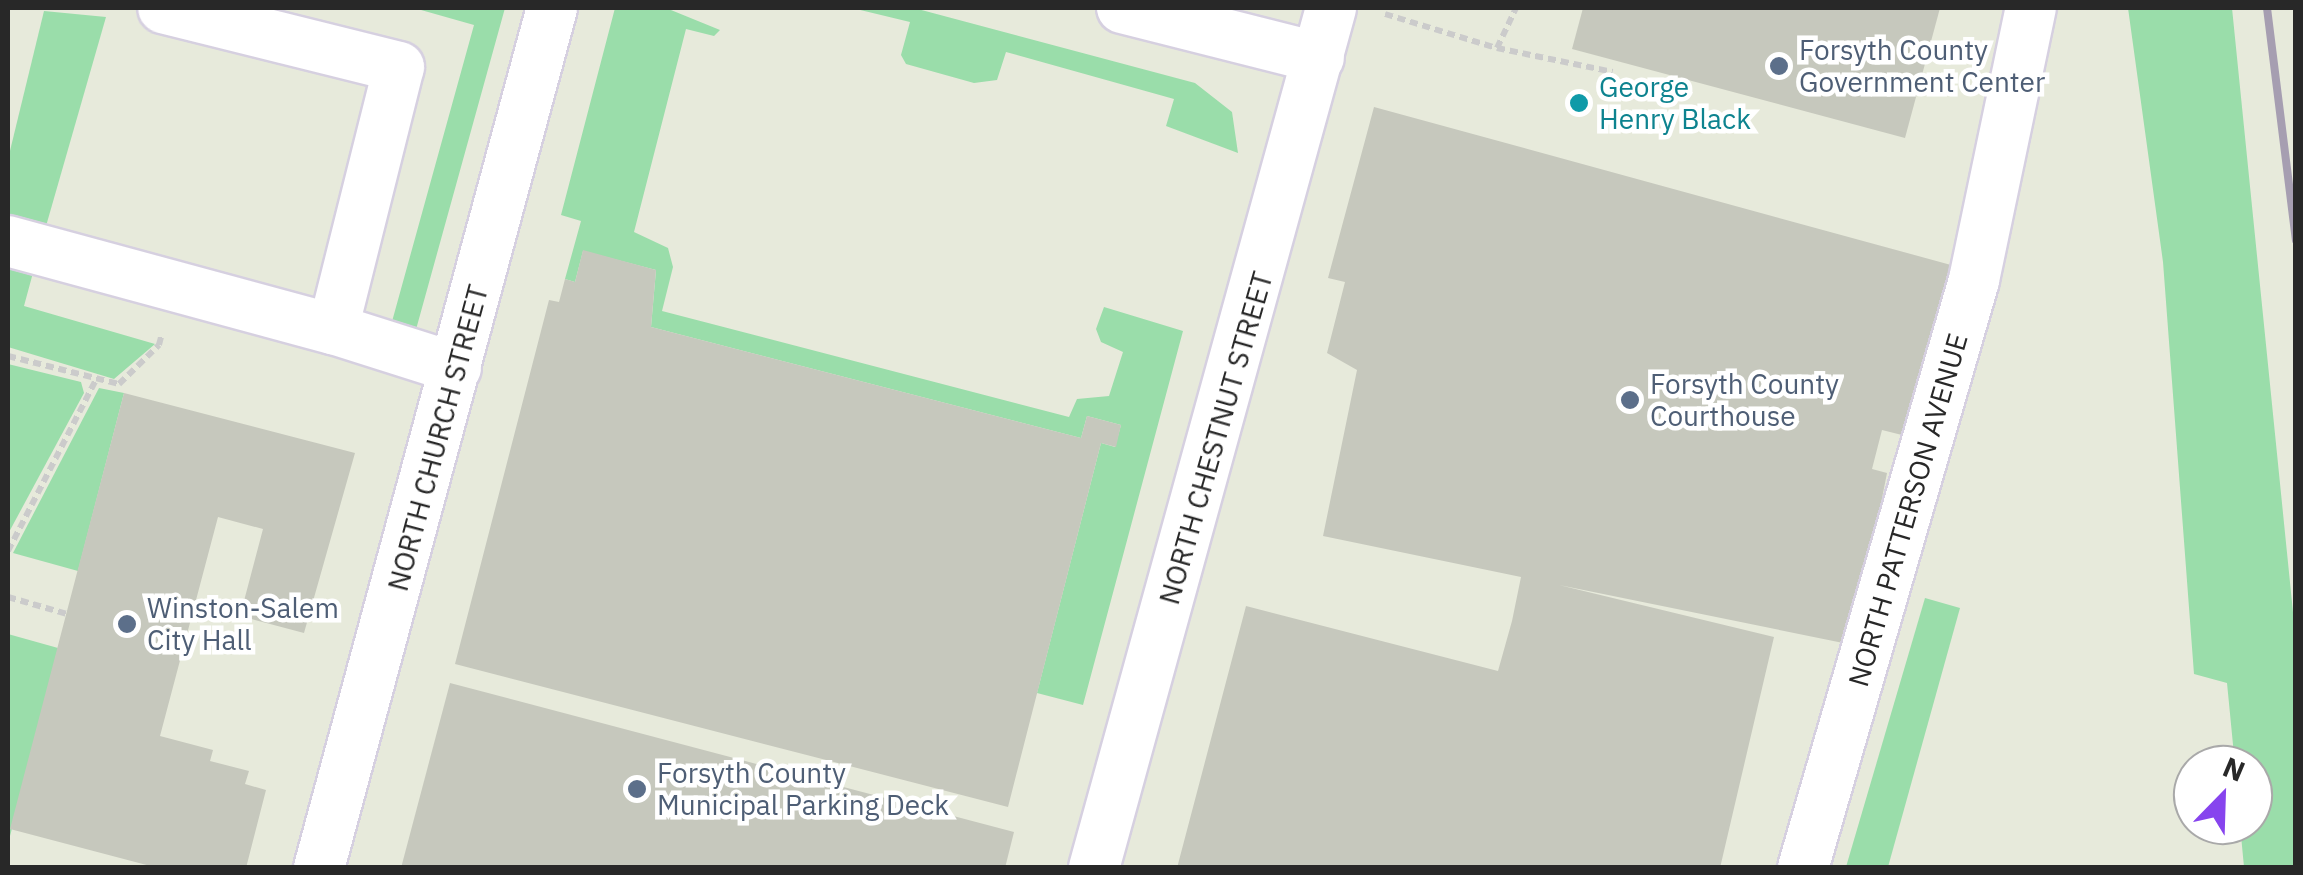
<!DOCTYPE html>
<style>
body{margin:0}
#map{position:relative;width:2303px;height:875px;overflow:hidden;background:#e7eadb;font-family:"IBM Plex Sans",sans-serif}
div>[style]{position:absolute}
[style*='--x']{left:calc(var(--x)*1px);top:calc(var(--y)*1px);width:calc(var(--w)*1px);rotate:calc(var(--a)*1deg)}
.green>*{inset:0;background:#9addaa}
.building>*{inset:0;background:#c6c8bd}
.path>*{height:6px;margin-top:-3px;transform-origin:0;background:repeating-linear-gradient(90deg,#cbcbcb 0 8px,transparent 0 13px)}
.roads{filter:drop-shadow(2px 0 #d6d0e0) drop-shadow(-2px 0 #d6d0e0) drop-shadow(0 2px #d6d0e0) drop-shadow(0 -2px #d6d0e0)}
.minor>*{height:50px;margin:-25px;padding:0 25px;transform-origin:25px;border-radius:25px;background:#fff}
.rail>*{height:8px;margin:-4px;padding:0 4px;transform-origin:4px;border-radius:4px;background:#a69eb1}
.dots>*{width:28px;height:28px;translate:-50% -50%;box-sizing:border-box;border:5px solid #fff;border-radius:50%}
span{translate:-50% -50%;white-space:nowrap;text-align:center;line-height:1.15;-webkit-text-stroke:9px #fff;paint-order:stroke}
.service-label{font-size:28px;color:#4e5e75}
.left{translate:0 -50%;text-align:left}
.culture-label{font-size:28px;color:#0d838f}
.street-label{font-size:28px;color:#282828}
.frame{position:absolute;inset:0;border:10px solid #282828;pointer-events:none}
.north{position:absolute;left:2173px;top:745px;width:100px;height:100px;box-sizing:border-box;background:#fff;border:2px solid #a9a9a9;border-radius:50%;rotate:23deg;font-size:28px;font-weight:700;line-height:40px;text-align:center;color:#282828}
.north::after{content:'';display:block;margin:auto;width:35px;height:45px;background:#8744ee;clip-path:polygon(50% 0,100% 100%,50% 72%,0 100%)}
</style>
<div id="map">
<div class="green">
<div style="clip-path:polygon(414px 8px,505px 8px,412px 344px,388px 336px,474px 25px)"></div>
<div style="clip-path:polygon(615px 8px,666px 8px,720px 30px,714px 36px,686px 29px,634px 232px,668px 248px,673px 267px,662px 311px,1069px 417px,1077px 399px,1109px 396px,1123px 352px,1101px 342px,1096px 329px,1104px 307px,1183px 331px,1083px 705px,1037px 693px,1101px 443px,1115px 447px,1121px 425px,1087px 416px,1081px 438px,651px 327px,656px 270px,583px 251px,575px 282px,565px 279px,581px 221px,561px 215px)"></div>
<div style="clip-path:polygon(852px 8px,914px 8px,1195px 83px,1232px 112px,1238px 153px,1166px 126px,1174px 99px,1006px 52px,997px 80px,974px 83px,906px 64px,901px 55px,910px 22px)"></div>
<div style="clip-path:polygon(2128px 8px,2232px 8px,2295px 632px,2295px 867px,2244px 867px,2240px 825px,2253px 825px,2253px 765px,2235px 765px,2227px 683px,2194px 674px,2163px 262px)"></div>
<div style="clip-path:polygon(44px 11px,106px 17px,42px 240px,8px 230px,8px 159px)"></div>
<div style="clip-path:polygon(8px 261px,34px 269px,24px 306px,155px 344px,114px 379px,8px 347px)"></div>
<div style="clip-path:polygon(8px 364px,81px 382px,84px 393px,8px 534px)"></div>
<div style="clip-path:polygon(99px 388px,124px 393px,78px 571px,13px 553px)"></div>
<div style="clip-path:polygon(1925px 598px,1960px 608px,1888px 867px,1846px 867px)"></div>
<div style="clip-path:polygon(8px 634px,58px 648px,9px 840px,8px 840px)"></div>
</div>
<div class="building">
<div style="clip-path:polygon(1583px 8px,1940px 8px,1905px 138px,1572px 49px)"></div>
<div style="clip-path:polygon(1374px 107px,1951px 265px,1902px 435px,1882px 430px,1872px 469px,1887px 473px,1853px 645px,1559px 585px,1774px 637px,1720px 868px,1177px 868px,1246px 606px,1498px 671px,1512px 621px,1521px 577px,1323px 536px,1357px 370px,1327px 353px,1345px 282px,1328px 278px)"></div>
<div style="clip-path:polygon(583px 250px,656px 270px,651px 327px,1081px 438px,1087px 416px,1121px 425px,1116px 447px,1101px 443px,1008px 807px,455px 664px,549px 300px,559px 302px,565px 279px,575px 282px)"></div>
<div style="clip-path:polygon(124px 393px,355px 453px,304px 633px,240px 616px,263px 529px,218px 517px,160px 736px,213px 750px,210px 761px,249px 771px,245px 784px,266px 790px,246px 868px,158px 868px,10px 829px)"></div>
<div style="clip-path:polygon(450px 683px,1014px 832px,1005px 868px,401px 868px)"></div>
</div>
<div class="path">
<div style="--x:1385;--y:14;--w:117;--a:16.9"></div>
<div style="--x:1497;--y:48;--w:118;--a:11.7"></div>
<div style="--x:1497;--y:48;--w:44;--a:-64.6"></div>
<div style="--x:8;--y:356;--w:114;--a:14.2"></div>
<div style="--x:119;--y:384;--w:56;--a:-44.3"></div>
<div style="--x:159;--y:345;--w:12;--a:-76"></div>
<div style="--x:8;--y:551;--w:192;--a:-62.8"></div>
<div style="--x:8;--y:597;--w:61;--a:16.1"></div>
</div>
<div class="roads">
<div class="minor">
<div style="--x:1122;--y:8;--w:203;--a:14.2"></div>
<div style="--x:8;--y:241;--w:337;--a:15.2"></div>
<div style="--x:333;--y:329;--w:270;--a:-75.9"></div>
<div style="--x:399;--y:67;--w:243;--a:-166"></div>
<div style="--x:333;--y:329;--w:129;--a:17.6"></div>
<div style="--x:319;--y:868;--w:891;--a:-74.84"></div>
<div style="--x:1094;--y:868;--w:892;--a:-74.59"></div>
<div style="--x:1803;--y:868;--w:612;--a:-73.78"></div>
<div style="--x:1974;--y:280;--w:278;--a:-78.2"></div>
</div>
</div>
<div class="rail">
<div style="--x:2267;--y:8;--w:234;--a:82.9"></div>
</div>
<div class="dots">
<div style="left:1779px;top:66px;background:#5c6f8a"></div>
<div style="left:1579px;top:103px;background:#0f9aa8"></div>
<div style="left:1630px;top:400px;background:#5c6f8a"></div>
<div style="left:127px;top:624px;background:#5c6f8a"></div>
<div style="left:637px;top:789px;background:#5c6f8a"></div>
</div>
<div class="service-label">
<span class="left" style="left:1799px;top:66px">Forsyth County<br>Government Center</span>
<span class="left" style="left:1650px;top:400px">Forsyth County<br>Courthouse</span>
<span class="left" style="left:147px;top:624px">Winston-Salem<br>City Hall</span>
<span class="left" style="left:657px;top:789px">Forsyth County<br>Municipal Parking Deck</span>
</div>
<div class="culture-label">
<span class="left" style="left:1599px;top:103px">George<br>Henry Black</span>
</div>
<div class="street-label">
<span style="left:438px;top:438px;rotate:-75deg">NORTH CHURCH STREET</span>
<span style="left:1216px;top:438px;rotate:-74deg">NORTH CHESTNUT STREET</span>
<span style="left:1908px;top:510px;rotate:-74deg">NORTH PATTERSON AVENUE</span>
</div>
<div class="frame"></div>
<div class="north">N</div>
</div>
